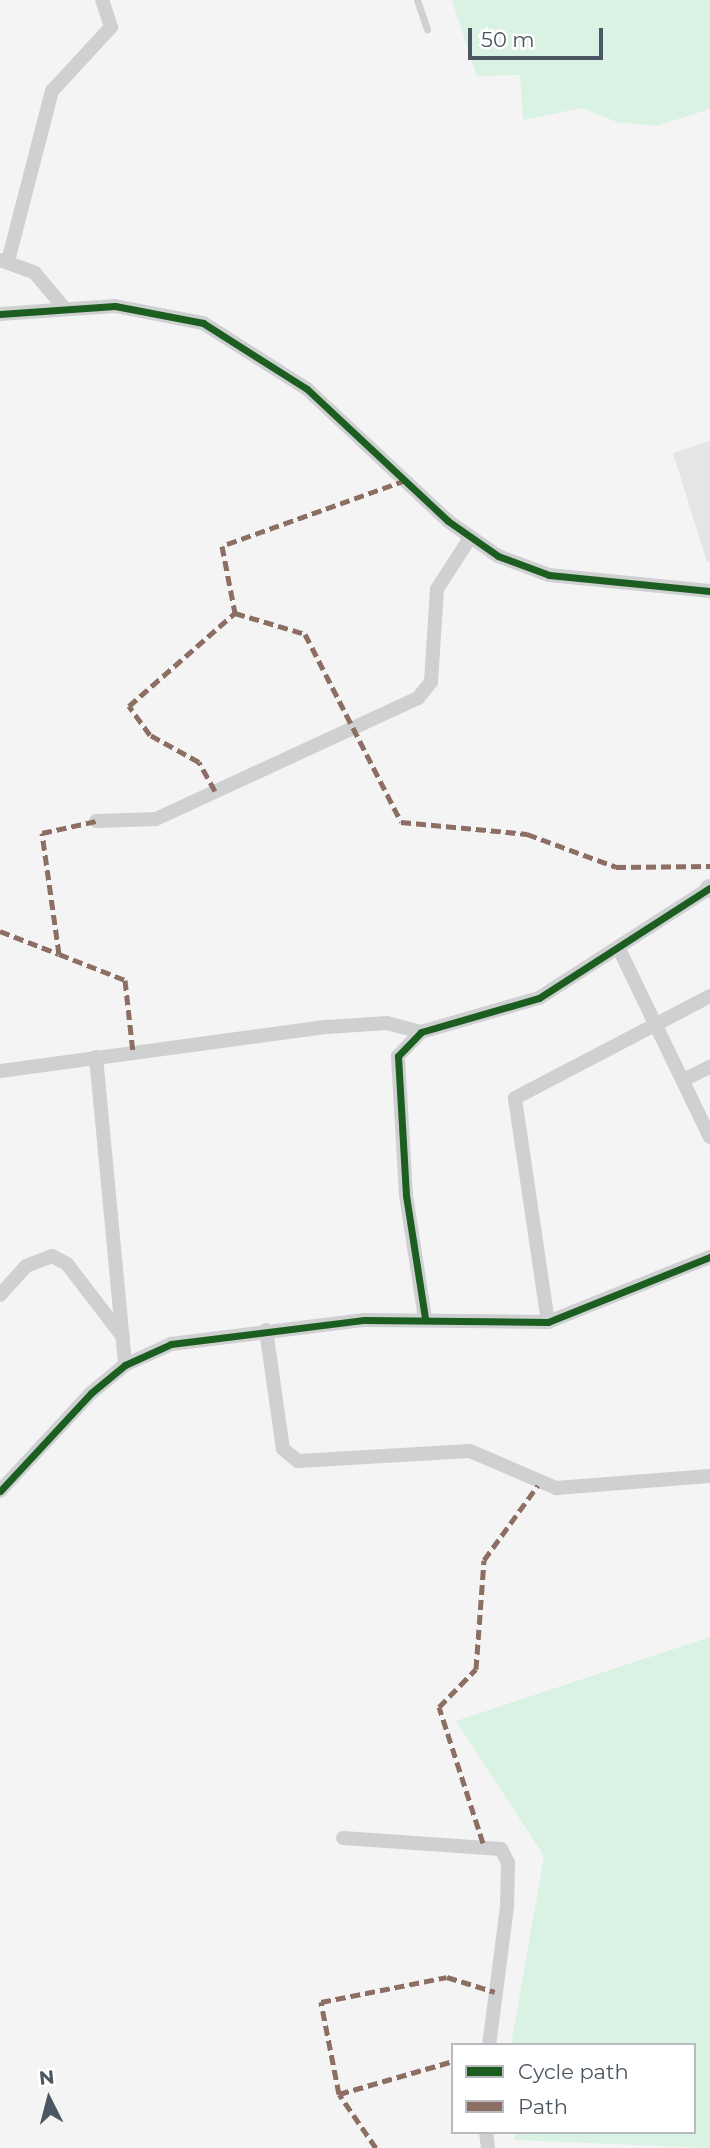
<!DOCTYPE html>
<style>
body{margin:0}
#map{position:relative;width:710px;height:2148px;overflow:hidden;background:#f4f4f4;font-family:Montserrat,sans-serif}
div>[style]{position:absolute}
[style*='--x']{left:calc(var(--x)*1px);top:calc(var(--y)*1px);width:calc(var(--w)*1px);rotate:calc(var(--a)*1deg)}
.education>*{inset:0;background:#e6e5e6}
.green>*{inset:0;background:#d9f2e3}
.service>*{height:7px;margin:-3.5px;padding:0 3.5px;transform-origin:3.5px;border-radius:3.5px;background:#ced0d2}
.minor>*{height:14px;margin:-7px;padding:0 7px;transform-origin:7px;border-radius:7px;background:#ced0d2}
.tertiary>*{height:18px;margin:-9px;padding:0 9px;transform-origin:9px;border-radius:9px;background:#ced0d2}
.quiet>*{height:5px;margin-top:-2.5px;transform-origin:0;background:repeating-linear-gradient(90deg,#8d6e63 0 10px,transparent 0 15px)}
.cycleway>*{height:7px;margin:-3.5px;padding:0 3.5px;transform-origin:3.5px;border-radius:3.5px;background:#1b5e20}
span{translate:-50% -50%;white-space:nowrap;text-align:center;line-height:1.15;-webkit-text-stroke:5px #fff;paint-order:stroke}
.legend{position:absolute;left:451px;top:2043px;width:245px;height:91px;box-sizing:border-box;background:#fff;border:2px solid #b7bbc0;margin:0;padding:9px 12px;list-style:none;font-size:21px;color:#4a5661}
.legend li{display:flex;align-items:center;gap:14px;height:35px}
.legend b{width:35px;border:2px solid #b7bbc0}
.north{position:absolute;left:14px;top:2064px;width:70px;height:70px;-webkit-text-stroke:5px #fff;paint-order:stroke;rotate:354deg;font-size:19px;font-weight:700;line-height:28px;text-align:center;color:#4a5661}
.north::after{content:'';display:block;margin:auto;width:24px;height:32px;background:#4a5661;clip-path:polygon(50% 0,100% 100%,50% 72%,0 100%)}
.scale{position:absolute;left:468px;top:28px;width:135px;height:32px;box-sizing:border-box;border:4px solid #4a5661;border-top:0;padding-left:9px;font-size:21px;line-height:24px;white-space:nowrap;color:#4a5661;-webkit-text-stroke:5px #fff;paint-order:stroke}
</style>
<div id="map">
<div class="education">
<div style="clip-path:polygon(710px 441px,710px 561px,707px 562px,673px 453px)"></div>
</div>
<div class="green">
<div style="clip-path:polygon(452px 0,710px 0,710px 109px,656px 126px,617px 122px,582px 108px,523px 120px,520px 75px,477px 76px)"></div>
<div style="clip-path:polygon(710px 1637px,710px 2148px,515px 2140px,514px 2132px,694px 2132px,694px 2045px,511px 2045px,544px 1856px,456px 1721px)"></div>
</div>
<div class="service">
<div style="--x:417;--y:0;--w:31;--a:71"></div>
</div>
<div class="minor">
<div style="--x:0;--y:260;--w:37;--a:20"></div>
<div style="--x:35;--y:273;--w:47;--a:50.2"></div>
<div style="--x:8;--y:261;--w:176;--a:-75.5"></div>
<div style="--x:52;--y:91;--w:87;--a:-47.3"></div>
<div style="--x:111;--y:27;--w:28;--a:-108"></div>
<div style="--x:0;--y:314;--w:115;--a:-4"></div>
<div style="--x:115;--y:306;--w:90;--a:10.9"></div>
<div style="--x:203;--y:323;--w:123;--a:32.4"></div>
<div style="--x:307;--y:389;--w:193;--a:43.1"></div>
<div style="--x:448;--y:521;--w:61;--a:35"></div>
<div style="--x:498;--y:556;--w:54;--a:20.4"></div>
<div style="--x:549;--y:575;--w:162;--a:5.7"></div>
<div style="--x:96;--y:821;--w:60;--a:-1.9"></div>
<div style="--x:156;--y:819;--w:289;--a:-24.8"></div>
<div style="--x:418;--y:698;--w:21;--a:-51"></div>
<div style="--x:431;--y:682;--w:93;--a:-86.3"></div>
<div style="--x:437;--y:589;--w:61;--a:-57.1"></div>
<div style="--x:619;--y:949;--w:209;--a:64.2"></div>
<div style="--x:96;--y:1057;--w:309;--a:84.6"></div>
<div style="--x:0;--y:1071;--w:330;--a:-7.7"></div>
<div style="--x:327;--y:1027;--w:60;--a:-3.8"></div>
<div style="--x:387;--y:1023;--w:35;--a:15"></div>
<div style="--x:683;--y:1080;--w:30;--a:-26"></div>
<div style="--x:0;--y:1295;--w:39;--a:-48"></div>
<div style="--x:26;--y:1266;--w:28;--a:-21"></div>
<div style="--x:52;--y:1256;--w:17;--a:28"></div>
<div style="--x:67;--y:1264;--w:92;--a:52.5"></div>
<div style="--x:425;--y:1318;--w:124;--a:-98.8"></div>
<div style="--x:406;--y:1195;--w:139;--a:-93.3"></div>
<div style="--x:398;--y:1056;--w:33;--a:-46"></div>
<div style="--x:421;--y:1032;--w:123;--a:-16.1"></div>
<div style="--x:539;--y:998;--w:203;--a:-32.8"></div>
<div style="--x:548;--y:1322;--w:226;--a:-98.4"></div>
<div style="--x:515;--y:1098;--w:220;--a:-27.6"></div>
<div style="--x:266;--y:1330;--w:120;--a:81.9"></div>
<div style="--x:283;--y:1449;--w:19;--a:39"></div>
<div style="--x:298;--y:1461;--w:172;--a:-3.3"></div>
<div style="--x:470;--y:1451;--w:94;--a:23.3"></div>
<div style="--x:556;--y:1488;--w:154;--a:-4.5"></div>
<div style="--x:0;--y:1491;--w:134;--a:-47.1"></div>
<div style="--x:91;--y:1393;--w:44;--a:-39.5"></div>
<div style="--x:125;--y:1365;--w:51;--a:-24.5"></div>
<div style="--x:171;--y:1344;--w:195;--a:-7.1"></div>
<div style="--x:365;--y:1320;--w:183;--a:0.6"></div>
<div style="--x:548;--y:1322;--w:175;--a:-21.9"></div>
<div style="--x:343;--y:1838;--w:158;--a:4"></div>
<div style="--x:501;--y:1849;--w:16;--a:63"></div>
<div style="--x:508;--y:1863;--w:44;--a:91.3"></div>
<div style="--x:507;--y:1907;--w:139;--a:97.4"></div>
<div style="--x:486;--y:2132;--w:16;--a:83"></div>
</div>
<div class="tertiary">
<div style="--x:709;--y:888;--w:1;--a:45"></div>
</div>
<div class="quiet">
<div style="--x:406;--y:480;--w:195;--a:160.3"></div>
<div style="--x:222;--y:546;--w:68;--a:79"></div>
<div style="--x:235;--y:613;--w:73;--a:16.7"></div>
<div style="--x:305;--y:634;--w:211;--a:62.9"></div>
<div style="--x:401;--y:822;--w:127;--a:5.4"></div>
<div style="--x:527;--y:834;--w:95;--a:20.3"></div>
<div style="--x:616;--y:867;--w:94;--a:-0.6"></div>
<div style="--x:215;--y:791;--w:33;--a:-119"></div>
<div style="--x:199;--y:762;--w:56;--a:-151.1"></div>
<div style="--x:150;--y:735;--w:36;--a:-126"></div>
<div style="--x:129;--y:706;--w:141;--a:-41.3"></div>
<div style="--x:0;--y:931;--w:63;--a:21.3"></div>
<div style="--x:59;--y:954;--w:122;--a:-98"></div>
<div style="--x:42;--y:833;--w:55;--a:-12.5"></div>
<div style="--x:59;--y:954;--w:71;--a:21.5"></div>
<div style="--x:125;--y:980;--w:72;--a:83.7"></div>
<div style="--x:483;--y:1843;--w:143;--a:-107.9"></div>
<div style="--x:439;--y:1707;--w:53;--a:-45.8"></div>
<div style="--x:476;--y:1669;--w:109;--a:-85.8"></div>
<div style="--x:484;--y:1560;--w:92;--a:-54.2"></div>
<div style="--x:339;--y:2094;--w:94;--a:-101.1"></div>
<div style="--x:321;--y:2002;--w:128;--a:-11.2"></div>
<div style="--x:447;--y:1977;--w:50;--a:17.4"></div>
<div style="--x:376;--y:2148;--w:65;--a:-124.4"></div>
<div style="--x:339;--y:2094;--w:119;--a:-16.1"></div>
</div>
<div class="cycleway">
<div style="--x:0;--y:314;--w:115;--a:-4"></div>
<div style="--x:115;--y:306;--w:90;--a:10.9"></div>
<div style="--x:203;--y:323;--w:123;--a:32.4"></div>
<div style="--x:307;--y:389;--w:193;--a:43.1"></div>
<div style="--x:448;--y:521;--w:61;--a:35"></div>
<div style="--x:498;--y:556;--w:54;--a:20.4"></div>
<div style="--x:549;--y:575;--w:162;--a:5.7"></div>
<div style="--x:425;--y:1318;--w:124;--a:-98.8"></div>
<div style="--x:406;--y:1195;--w:139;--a:-93.3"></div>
<div style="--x:398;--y:1056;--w:33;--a:-46"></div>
<div style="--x:421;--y:1032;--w:123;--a:-16.1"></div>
<div style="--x:539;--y:998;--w:203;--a:-32.8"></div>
<div style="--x:0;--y:1491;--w:134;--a:-47.1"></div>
<div style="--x:91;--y:1393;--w:44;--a:-39.5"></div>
<div style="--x:125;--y:1365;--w:51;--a:-24.5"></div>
<div style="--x:171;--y:1344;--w:195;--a:-7.1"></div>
<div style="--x:365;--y:1320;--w:183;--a:0.6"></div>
<div style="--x:548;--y:1322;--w:175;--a:-21.9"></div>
</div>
<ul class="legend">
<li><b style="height:9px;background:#1b5e20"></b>Cycle path</li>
<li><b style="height:9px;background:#8d6e63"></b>Path</li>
</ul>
<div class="north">N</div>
<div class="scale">50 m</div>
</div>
